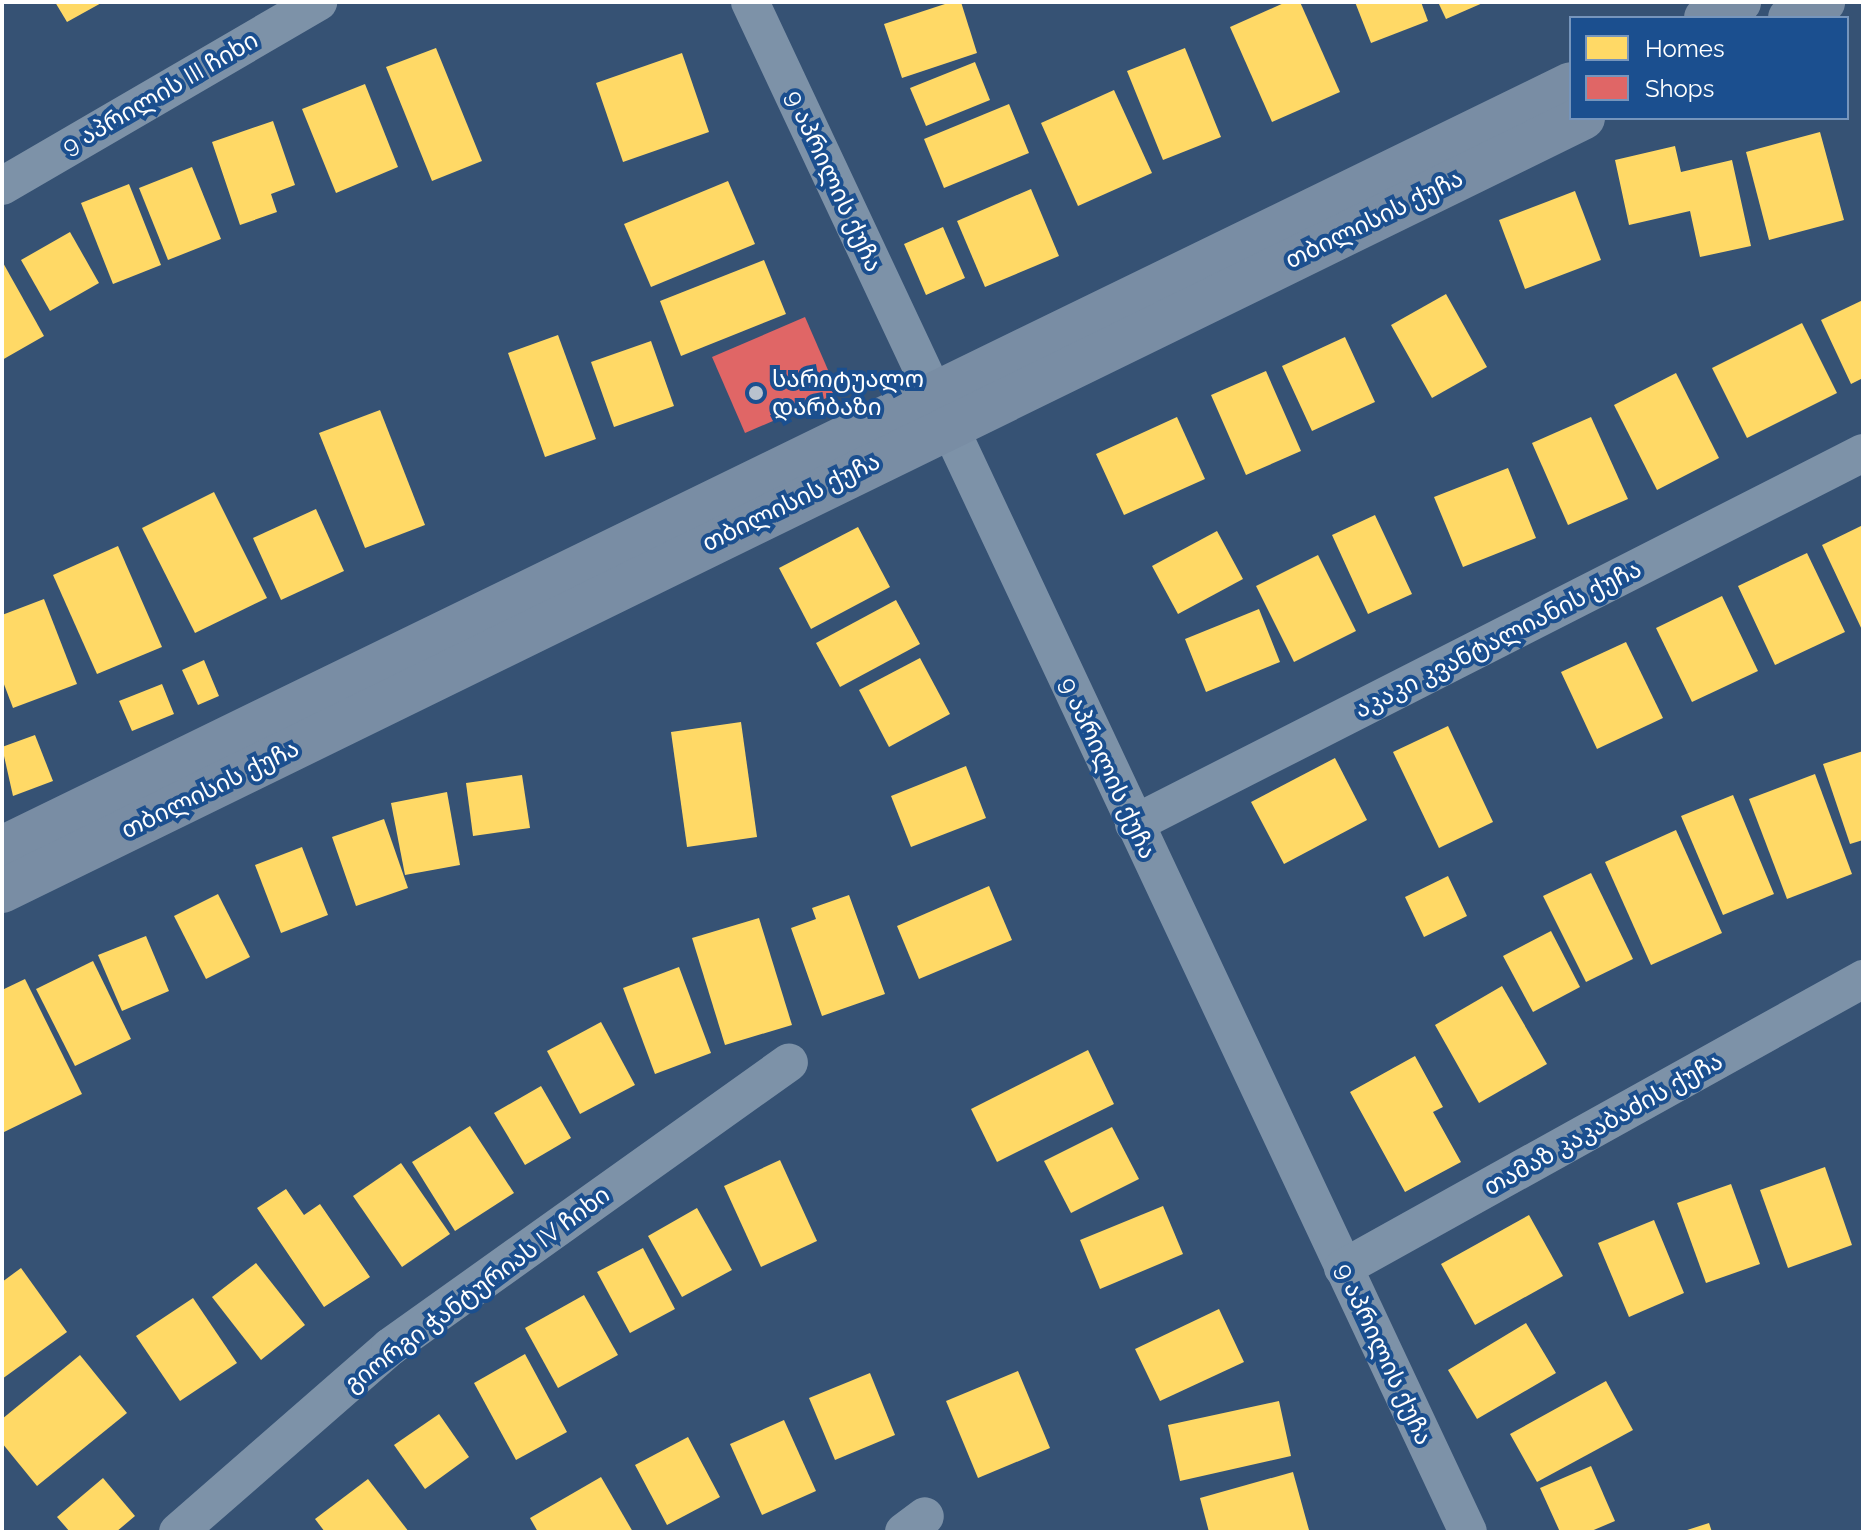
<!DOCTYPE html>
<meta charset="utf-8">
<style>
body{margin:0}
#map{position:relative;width:1865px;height:1534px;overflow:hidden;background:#365274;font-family:Raleway,"Noto Sans Georgian",sans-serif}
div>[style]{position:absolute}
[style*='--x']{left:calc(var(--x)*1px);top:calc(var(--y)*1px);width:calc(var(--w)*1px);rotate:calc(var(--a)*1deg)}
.homes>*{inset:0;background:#ffd966}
.shops>*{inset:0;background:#e06666}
.street>*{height:38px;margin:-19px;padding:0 19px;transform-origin:19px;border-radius:19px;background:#7d92a8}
.secondary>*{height:44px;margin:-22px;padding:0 22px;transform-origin:22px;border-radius:22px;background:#798da4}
.dots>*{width:22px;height:22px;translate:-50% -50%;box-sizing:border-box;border:4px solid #1b4f8f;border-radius:50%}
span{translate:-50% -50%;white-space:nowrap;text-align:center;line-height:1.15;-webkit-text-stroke:8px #1b4f8f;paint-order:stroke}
.street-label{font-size:24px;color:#fff}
.poi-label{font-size:24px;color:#fff}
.left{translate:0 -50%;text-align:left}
.frame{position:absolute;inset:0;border:4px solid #fff;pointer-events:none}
.legend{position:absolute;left:1569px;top:16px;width:280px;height:104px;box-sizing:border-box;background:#1b4f8f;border:2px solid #7695bc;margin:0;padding:10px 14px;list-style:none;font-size:24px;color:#fff}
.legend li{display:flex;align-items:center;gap:16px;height:40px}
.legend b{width:40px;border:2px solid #7695bc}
</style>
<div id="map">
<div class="homes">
<div style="clip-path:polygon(55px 2px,103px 2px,67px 22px)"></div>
<div style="clip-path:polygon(951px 2px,961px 2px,977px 53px,902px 78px,884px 24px)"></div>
<div style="clip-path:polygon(1286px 2px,1300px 2px,1340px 92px,1272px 122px,1230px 27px)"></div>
<div style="clip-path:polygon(1355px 2px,1421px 2px,1428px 21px,1371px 43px)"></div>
<div style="clip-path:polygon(1438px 2px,1485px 2px,1446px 19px)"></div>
<div style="clip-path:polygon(436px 48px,482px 161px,432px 181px,386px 67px)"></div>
<div style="clip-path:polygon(1185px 48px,1221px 137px,1163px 160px,1127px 71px)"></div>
<div style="clip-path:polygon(682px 53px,709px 132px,623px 162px,596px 83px)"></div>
<div style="clip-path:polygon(975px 62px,990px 100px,926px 126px,910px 88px)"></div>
<div style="clip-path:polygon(365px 84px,398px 167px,336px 193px,302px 109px)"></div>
<div style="clip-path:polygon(1114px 90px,1152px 173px,1078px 206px,1041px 123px)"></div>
<div style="clip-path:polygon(1009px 104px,1029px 153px,944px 188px,924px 139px)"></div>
<div style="clip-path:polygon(273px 121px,295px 185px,271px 194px,277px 212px,240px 225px,212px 142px)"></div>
<div style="clip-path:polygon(1820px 132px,1844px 220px,1769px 240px,1746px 152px)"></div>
<div style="clip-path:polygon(1675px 146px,1681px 172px,1732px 160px,1751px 246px,1700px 257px,1690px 211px,1629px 225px,1615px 160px)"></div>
<div style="clip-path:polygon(192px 167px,221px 239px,168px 260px,139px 188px)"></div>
<div style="clip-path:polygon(728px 181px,755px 244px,651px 287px,624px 224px)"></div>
<div style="clip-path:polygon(129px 184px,161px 265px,113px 284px,81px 203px)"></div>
<div style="clip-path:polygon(1031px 189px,1059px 256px,985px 287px,957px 221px)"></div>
<div style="clip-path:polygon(1575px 191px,1601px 260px,1525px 289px,1499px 220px)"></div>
<div style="clip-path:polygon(943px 227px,965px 278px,926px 295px,904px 244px)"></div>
<div style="clip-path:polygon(70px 232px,99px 283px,50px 311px,21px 260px)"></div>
<div style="clip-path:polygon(764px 260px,786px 314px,681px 356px,660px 301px)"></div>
<div style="clip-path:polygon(2px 261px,44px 336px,2px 360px)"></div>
<div style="clip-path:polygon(1446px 294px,1487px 367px,1432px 398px,1391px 325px)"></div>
<div style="clip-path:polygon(1863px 300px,1863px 378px,1851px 384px,1821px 320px)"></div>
<div style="clip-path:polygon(1802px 323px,1837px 393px,1747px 438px,1712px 368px)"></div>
<div style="clip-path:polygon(558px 335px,596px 439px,545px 457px,508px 353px)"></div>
<div style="clip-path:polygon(1345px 337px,1375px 402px,1312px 431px,1282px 366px)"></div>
<div style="clip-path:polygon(651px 341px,674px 406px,614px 427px,591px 362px)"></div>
<div style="clip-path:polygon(1266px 371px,1301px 451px,1246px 475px,1211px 395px)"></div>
<div style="clip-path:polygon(1676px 373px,1719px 458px,1657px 490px,1614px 405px)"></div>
<div style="clip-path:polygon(380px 410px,425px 525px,365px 548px,319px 433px)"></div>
<div style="clip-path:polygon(1177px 417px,1205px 479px,1124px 515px,1096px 454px)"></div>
<div style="clip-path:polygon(1591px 417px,1628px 499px,1568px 525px,1532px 443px)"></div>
<div style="clip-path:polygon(1508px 468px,1536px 538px,1463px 567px,1434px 497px)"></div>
<div style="clip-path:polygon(214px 492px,267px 598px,195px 633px,142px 528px)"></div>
<div style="clip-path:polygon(316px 509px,344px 571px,281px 600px,253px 538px)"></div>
<div style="clip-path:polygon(1375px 515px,1412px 594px,1368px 614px,1332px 535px)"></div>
<div style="clip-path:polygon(1863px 525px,1863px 632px,1822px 545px)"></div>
<div style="clip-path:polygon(858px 527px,890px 587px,811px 629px,779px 568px)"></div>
<div style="clip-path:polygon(1217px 531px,1243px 579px,1178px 614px,1152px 566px)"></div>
<div style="clip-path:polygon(118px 546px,162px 647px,97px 674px,53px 575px)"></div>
<div style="clip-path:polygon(1807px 553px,1845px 632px,1775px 665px,1738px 586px)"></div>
<div style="clip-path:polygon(1318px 555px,1356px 631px,1294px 662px,1256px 586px)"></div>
<div style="clip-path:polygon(1722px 596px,1758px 671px,1692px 702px,1656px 628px)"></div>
<div style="clip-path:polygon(44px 599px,77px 684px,13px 708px,2px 679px,2px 615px)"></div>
<div style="clip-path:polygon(896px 600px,920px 644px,840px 687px,816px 643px)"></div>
<div style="clip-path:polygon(1259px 609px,1280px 662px,1206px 692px,1185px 639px)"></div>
<div style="clip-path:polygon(1626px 642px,1663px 718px,1597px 749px,1561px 672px)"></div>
<div style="clip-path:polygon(920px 658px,950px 714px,889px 747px,859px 690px)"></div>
<div style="clip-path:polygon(204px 660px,219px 696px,198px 705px,182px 670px)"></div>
<div style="clip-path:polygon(162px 684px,174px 714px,132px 731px,119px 701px)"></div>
<div style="clip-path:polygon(741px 722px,757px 837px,687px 847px,671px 732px)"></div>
<div style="clip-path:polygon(1448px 726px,1493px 822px,1439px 848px,1393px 752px)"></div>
<div style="clip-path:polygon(35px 735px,53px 781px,13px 796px,2px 747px)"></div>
<div style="clip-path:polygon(1863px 751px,1863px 840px,1850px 844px,1823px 764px)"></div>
<div style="clip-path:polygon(1335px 758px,1367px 820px,1284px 864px,1251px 802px)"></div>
<div style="clip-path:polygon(966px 766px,986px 818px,911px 847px,891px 796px)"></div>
<div style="clip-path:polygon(1815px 774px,1852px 874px,1787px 899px,1749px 799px)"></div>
<div style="clip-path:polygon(522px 775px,530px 828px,473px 836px,466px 783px)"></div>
<div style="clip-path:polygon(447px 792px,460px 865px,405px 875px,391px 803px)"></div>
<div style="clip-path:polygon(1733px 795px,1774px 894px,1723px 915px,1681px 816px)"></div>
<div style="clip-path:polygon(384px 819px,408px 888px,356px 906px,332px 837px)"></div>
<div style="clip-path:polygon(1676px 830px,1722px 933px,1651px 965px,1605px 862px)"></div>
<div style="clip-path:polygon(302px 847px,328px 915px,281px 933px,255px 865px)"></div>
<div style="clip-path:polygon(1591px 873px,1633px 959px,1586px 982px,1543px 896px)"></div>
<div style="clip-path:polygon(1448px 876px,1467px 916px,1424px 937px,1405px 897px)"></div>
<div style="clip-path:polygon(989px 886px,1012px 940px,919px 979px,897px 926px)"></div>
<div style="clip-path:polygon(218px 894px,250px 957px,206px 979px,174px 916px)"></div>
<div style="clip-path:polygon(849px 895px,885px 994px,822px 1016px,791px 928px,816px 919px,812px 908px)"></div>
<div style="clip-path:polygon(759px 918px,792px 1025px,725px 1045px,692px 938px)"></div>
<div style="clip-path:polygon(1551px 931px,1580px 987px,1533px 1012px,1503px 956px)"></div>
<div style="clip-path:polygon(146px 936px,169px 991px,122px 1011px,98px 955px)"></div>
<div style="clip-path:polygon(93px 961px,131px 1039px,75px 1066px,36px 989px)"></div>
<div style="clip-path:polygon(679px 967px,711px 1053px,655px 1074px,623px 988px)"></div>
<div style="clip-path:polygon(25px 979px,82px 1094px,2px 1133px,2px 990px)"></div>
<div style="clip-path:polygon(1502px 986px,1547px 1064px,1479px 1103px,1435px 1025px)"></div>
<div style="clip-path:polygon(601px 1022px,635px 1085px,580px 1114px,547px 1051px)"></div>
<div style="clip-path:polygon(1088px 1050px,1114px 1104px,997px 1162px,971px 1109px)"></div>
<div style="clip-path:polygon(1415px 1056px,1443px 1107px,1433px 1112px,1461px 1162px,1405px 1192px,1350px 1092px)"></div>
<div style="clip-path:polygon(541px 1086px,571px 1138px,525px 1165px,494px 1113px)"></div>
<div style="clip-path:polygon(470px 1126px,514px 1193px,455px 1231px,412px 1162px)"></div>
<div style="clip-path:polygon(1112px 1127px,1139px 1179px,1071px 1213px,1044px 1161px)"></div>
<div style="clip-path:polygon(780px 1160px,817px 1241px,761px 1267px,724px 1186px)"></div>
<div style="clip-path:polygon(401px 1163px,450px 1234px,402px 1267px,353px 1196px)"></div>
<div style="clip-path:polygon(1825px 1167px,1852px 1245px,1788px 1268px,1760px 1190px)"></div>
<div style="clip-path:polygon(1731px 1184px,1760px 1264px,1706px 1283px,1677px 1203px)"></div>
<div style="clip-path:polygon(286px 1189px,304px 1215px,320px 1204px,370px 1277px,324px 1307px,257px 1208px)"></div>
<div style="clip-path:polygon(1163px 1206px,1183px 1254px,1100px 1289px,1080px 1240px)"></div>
<div style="clip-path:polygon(697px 1208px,732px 1270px,682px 1297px,648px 1236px)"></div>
<div style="clip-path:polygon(1529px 1215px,1563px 1276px,1475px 1325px,1441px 1264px)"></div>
<div style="clip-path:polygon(1654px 1220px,1684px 1293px,1629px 1317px,1598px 1243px)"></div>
<div style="clip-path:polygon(643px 1248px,675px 1309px,630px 1333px,597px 1272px)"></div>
<div style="clip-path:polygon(256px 1263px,305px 1325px,261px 1360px,212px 1297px)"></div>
<div style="clip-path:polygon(21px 1268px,67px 1332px,2px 1379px,2px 1282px)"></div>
<div style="clip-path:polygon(584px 1295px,618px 1355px,558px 1388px,525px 1328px)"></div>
<div style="clip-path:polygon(193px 1298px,237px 1363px,180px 1401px,136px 1336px)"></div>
<div style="clip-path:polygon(1219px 1309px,1244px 1362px,1160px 1401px,1135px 1349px)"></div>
<div style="clip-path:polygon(1526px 1323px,1556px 1373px,1477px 1419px,1448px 1370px)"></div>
<div style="clip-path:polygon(525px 1354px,567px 1432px,516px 1460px,474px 1383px)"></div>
<div style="clip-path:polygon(80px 1355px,127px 1413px,37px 1486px,2px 1443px,2px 1419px)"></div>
<div style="clip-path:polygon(1018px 1371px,1050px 1448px,978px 1478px,946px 1401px)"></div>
<div style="clip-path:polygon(870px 1373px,895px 1435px,835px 1460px,809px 1398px)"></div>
<div style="clip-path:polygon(1606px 1381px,1633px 1430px,1537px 1482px,1510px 1434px)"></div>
<div style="clip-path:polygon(1279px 1401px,1291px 1456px,1180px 1481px,1168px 1425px)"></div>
<div style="clip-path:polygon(439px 1414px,469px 1457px,425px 1489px,394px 1445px)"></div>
<div style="clip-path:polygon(784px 1420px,816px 1491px,762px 1515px,730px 1444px)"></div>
<div style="clip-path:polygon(688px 1437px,720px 1497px,667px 1525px,635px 1465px)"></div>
<div style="clip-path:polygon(1591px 1466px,1615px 1521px,1589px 1532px,1560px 1532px,1540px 1488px)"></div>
<div style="clip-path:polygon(1293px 1472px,1309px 1530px,1209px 1532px,1200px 1498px)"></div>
<div style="clip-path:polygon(601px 1477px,633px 1532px,538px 1532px,530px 1518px)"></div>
<div style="clip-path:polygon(103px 1478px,135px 1516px,116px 1532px,70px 1532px,57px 1517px)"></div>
<div style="clip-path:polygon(368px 1479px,409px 1532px,325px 1532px,315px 1519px)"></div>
<div style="clip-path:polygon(1709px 1523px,1712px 1532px,1684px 1532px,1684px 1531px)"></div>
</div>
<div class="shops">
<div style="clip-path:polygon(805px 317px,838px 393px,745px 433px,712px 357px)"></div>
</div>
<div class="street">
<div style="--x:750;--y:2;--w:1690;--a:64.86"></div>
<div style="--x:2;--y:186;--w:366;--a:-30.2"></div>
<div style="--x:1134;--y:824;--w:818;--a:-26.97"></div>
<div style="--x:1343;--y:1268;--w:595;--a:-29.06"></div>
<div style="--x:178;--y:1532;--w:281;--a:-41.1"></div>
<div style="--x:390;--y:1347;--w:490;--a:-35.5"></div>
<div style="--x:904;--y:1532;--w:26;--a:-37"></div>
</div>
<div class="secondary">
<div style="--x:1706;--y:18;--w:37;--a:-26"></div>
<div style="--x:1790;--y:18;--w:37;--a:-26"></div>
<div style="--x:2;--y:848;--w:1745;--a:-25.96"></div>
<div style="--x:2;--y:891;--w:1760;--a:-26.06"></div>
</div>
<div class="dots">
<div style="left:756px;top:393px;background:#b9c2ce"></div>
</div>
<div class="street-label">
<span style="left:160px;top:93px;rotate:-30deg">9 აპრილის III ჩიხი</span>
<span style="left:834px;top:181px;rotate:65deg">9 აპრილის ქუჩა</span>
<span style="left:1374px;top:219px;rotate:-26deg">თბილისის ქუჩა</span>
<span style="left:791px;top:502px;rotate:-26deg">თბილისის ქუჩა</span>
<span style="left:1498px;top:639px;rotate:-27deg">აკაკი კვანტალიანის ქუჩა</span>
<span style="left:1108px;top:768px;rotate:65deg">9 აპრილის ქუჩა</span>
<span style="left:210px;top:789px;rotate:-26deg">თბილისის ქუჩა</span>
<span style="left:1603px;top:1124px;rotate:-29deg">თამაზ კაკაბაძის ქუჩა</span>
<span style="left:477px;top:1289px;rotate:-37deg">გიორგი ჭანტურიას IV ჩიხი</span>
<span style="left:1384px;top:1354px;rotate:65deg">9 აპრილის ქუჩა</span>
</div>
<div class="poi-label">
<span class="left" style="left:772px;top:393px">სარიტუალო<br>დარბაზი</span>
</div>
<div class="frame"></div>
<ul class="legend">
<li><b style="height:22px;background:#ffd966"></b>Homes</li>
<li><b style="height:22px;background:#e06666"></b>Shops</li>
</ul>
</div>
